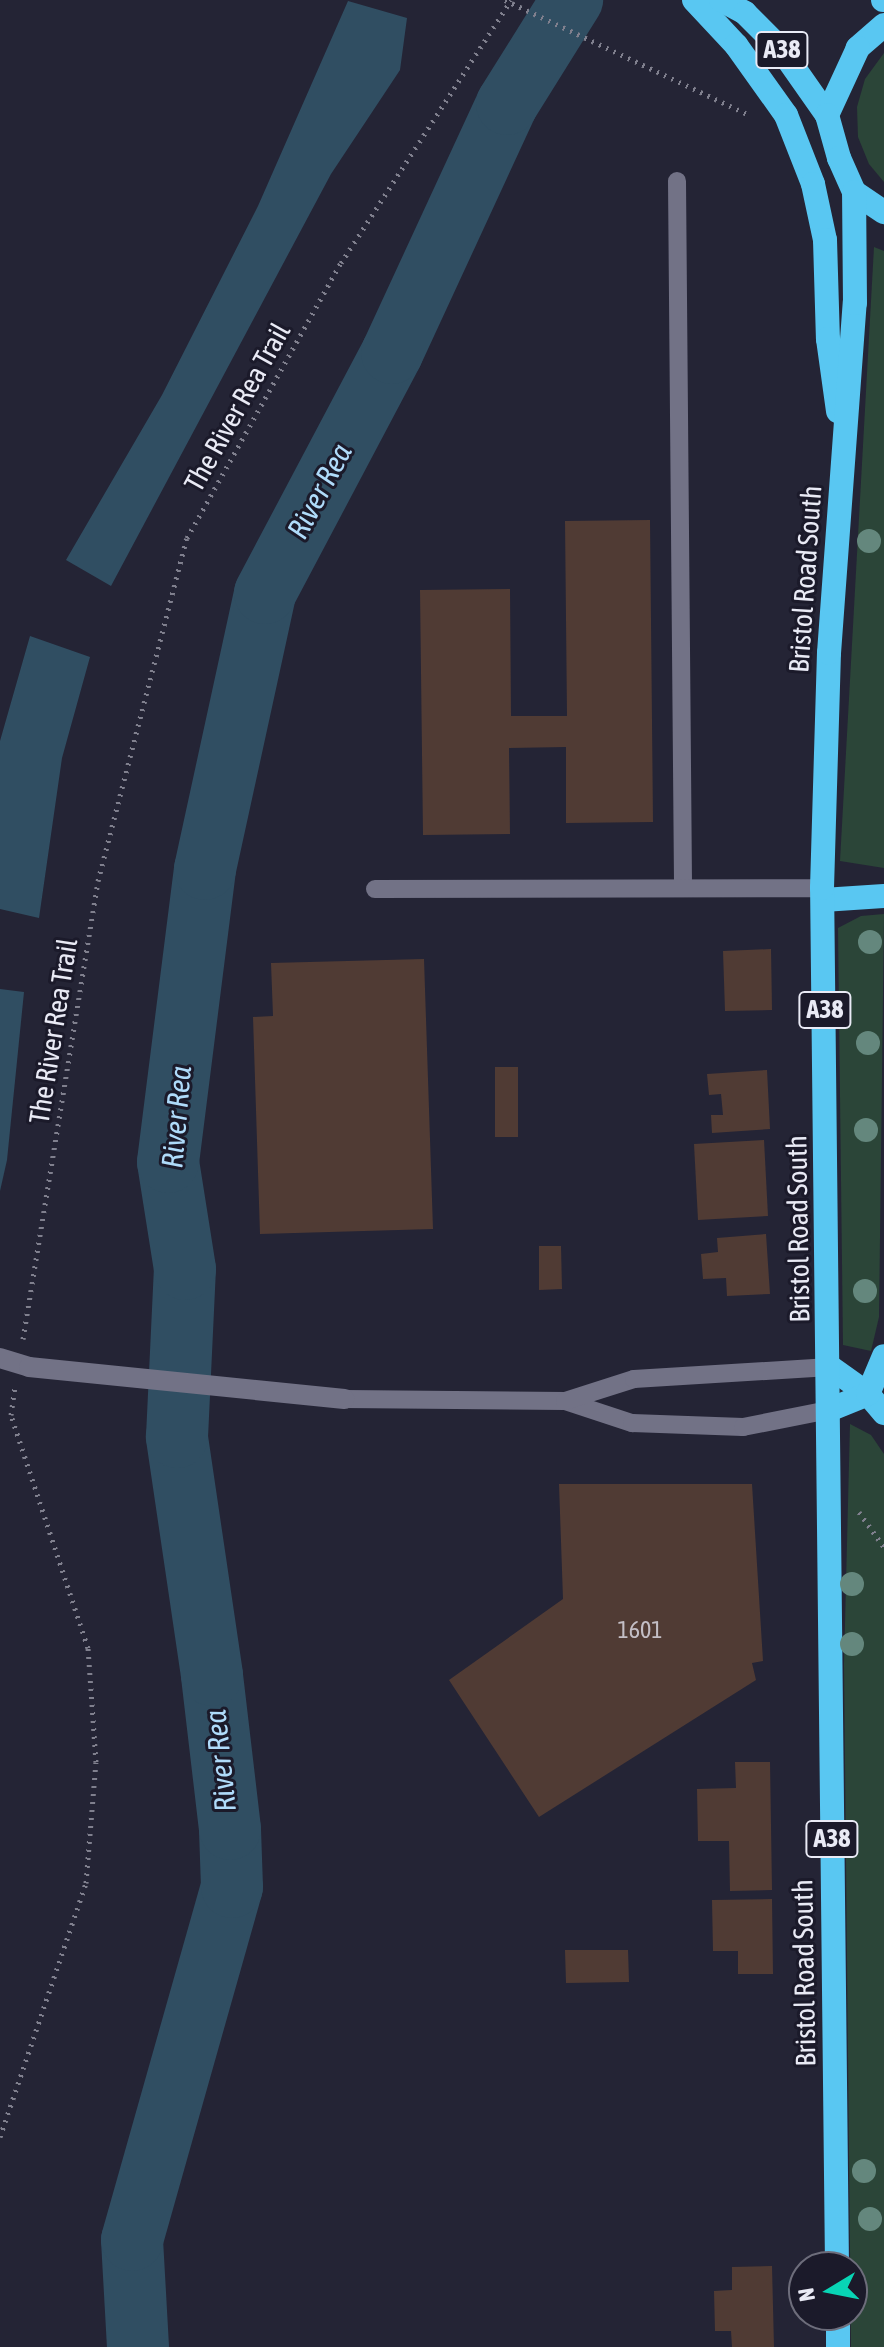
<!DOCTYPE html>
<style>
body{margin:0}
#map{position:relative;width:884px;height:2347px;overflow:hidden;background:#242435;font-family:"Asap Condensed",sans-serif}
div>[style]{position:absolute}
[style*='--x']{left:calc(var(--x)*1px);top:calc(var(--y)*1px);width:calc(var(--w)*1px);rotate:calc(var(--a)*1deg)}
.green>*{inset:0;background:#2b4538}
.water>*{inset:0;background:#304e62}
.river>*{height:62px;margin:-31px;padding:0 31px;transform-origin:31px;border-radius:31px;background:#304e62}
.building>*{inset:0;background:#503b34}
.path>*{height:5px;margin-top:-2.5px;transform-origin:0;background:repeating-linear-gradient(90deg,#80808e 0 2px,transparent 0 8px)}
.lane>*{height:18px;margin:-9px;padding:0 9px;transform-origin:9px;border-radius:9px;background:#727286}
.street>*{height:20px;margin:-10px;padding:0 10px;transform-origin:10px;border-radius:10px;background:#727286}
.highway>*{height:24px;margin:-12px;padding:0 12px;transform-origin:12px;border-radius:12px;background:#59c7f2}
.trees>*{width:24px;height:24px;margin:-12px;border-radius:50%;background:#64877d}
span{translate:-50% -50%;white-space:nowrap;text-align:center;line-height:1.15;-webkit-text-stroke:6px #1b1a2a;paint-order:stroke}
.number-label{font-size:24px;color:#c3bec5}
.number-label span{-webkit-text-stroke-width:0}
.shield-label span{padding:2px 6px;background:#1b1a2a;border:2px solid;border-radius:6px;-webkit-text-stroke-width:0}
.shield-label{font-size:26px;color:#e9eaf5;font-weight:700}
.street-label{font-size:28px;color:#e9eaf5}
.water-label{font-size:30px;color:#afdbfa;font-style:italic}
.north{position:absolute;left:788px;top:2251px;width:80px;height:80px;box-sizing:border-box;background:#1b1a2a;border:2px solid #6d6d7b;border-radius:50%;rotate:260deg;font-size:22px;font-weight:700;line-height:32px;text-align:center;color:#e9eaf5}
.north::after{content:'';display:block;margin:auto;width:28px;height:36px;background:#08d5b5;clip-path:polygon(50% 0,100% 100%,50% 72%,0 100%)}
</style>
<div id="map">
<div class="green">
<div style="clip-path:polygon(884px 53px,884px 182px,869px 164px,858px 137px,857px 107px,865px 79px)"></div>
<div style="clip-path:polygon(874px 247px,884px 251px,884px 868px,840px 861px)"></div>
<div style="clip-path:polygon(884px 914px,879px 1317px,871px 1351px,843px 1345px,838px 928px,861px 916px)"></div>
<div style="clip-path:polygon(850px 1424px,871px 1435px,884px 1454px,884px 2347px,851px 2347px,844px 1664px)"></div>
</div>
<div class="water">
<div style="clip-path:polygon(348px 1px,407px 18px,400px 70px,331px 174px,111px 586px,66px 560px,162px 395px,258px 206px)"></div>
<div style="clip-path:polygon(30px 636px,90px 657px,62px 758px,39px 918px,0 909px,0 741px)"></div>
<div style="clip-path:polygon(0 989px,24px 992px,7px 1160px,0 1191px)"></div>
</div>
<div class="river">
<div style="--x:138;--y:2347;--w:107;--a:-93.2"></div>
<div style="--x:132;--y:2240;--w:367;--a:-74.2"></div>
<div style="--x:232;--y:1887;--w:58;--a:-92"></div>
<div style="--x:230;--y:1829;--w:155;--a:-96.7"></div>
<div style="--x:212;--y:1675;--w:241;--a:-98.4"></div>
<div style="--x:177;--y:1437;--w:168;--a:-87.3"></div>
<div style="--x:185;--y:1269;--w:108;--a:-99"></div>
<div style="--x:168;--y:1162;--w:295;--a:-82.8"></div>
<div style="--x:205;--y:869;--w:282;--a:-77.7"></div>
<div style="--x:265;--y:593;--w:272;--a:-62.1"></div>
<div style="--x:392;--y:353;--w:274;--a:-65.2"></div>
<div style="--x:507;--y:104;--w:123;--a:-58"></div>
</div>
<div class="building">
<div style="clip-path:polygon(650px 520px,653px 822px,566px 823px,566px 747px,509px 748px,510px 834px,423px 835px,420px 590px,510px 589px,511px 716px,567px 716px,565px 521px)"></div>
<div style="clip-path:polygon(771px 949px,772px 1010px,725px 1011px,723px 951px)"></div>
<div style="clip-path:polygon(424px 959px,433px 1229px,260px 1234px,253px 1017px,273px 1016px,271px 963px)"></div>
<div style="clip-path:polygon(495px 1067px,518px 1067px,518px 1137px,495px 1137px)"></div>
<div style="clip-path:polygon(767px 1070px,770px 1129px,712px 1133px,711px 1115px,723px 1115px,721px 1094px,709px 1095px,707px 1074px)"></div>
<div style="clip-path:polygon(764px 1140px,768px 1216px,698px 1220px,694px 1144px)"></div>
<div style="clip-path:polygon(766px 1234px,770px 1294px,727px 1296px,726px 1278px,703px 1279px,701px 1254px,718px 1252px,717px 1238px)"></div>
<div style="clip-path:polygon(539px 1246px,561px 1246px,562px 1289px,539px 1290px)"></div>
<div style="clip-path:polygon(559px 1484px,752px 1484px,763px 1661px,752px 1663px,756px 1680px,539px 1817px,449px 1680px,563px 1599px)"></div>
<div style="clip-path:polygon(735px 1762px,770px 1762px,772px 1890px,730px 1891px,729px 1841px,698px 1841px,697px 1789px,736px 1788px)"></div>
<div style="clip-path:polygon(772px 1899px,773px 1974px,738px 1974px,738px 1951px,713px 1951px,712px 1900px)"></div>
<div style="clip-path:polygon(565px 1950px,628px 1950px,629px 1982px,566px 1983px)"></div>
<div style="clip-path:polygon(772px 2266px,774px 2347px,732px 2347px,731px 2331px,715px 2331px,714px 2291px,732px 2290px,732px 2267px)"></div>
</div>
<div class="path">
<div style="--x:505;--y:0;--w:270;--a:25.2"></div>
<div style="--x:23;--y:1339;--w:464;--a:-80.7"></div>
<div style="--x:98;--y:881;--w:354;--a:-75.5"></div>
<div style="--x:187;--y:538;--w:315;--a:-60.8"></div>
<div style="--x:341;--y:263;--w:313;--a:-57.1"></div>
<div style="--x:859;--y:1512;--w:43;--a:54.5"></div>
<div style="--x:0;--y:2137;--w:268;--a:-71.3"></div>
<div style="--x:86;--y:1883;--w:121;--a:-85.3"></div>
<div style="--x:96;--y:1762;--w:114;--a:-94"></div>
<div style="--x:88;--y:1648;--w:245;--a:-108.3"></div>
<div style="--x:11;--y:1415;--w:27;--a:-82"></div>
</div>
<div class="lane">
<div style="--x:677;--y:181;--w:707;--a:89.51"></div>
<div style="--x:375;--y:889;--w:447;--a:-0.1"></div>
<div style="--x:344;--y:1399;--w:221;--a:0.5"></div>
<div style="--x:565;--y:1401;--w:71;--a:18.2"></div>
<div style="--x:632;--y:1423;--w:111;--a:2.1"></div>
<div style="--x:743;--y:1427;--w:88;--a:-11.2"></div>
<div style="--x:565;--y:1401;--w:72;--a:-17.7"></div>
<div style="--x:634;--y:1379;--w:196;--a:-3.5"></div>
</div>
<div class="street">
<div style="--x:0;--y:1358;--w:30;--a:17"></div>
<div style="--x:29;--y:1367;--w:317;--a:5.8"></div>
</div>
<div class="highway">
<div style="--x:694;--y:0;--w:62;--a:47"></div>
<div style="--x:736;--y:45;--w:86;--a:54.5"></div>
<div style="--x:786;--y:115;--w:74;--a:68.6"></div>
<div style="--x:813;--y:184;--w:57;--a:77.9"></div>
<div style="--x:825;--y:240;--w:99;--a:88.3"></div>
<div style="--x:828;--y:339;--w:73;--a:82.1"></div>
<div style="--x:721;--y:0;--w:27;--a:28"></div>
<div style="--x:745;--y:13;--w:49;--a:45"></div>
<div style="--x:780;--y:48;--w:82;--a:55"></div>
<div style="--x:883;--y:0;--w:1;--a:0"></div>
<div style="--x:884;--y:25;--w:35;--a:139"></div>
<div style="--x:858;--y:48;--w:74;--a:114.8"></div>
<div style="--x:827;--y:115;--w:45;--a:74.4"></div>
<div style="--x:839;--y:158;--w:37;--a:66"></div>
<div style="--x:854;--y:192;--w:36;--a:34"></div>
<div style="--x:823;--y:900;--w:61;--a:-3.8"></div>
<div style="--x:830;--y:1367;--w:47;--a:35.4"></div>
<div style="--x:868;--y:1394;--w:25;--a:50"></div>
<div style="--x:829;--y:1410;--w:42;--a:-22.3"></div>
<div style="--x:868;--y:1394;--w:41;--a:-67.2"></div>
<div style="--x:837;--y:2267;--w:1379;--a:-90.62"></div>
<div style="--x:822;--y:888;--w:235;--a:-88.3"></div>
<div style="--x:829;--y:653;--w:351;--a:-85.8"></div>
<div style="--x:855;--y:303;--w:111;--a:-90.5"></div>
<div style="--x:838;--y:2315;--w:32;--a:90"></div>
</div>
<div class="trees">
<div style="left:869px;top:541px"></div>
<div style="left:870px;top:942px"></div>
<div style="left:868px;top:1043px"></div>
<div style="left:866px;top:1130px"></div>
<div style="left:865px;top:1291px"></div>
<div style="left:852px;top:1584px"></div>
<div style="left:852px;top:1644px"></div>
<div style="left:864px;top:2171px"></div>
<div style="left:870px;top:2219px"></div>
</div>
<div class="number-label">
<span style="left:640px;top:1630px">1601</span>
</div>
<div class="shield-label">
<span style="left:782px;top:50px">A38</span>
<span style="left:825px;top:1010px">A38</span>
<span style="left:832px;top:1839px">A38</span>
</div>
<div class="street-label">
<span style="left:237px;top:407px;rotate:-61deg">The River Rea Trail</span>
<span style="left:805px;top:579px;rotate:-86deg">Bristol Road South</span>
<span style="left:53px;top:1031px;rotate:-81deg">The River Rea Trail</span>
<span style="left:798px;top:1229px;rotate:-91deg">Bristol Road South</span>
<span style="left:804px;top:1973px;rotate:-91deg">Bristol Road South</span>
</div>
<div class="water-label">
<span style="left:319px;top:491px;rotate:-62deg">River Rea</span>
<span style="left:176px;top:1117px;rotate:-85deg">River Rea</span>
<span style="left:220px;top:1761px;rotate:-96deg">River Rea</span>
</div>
<div class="north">N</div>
</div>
